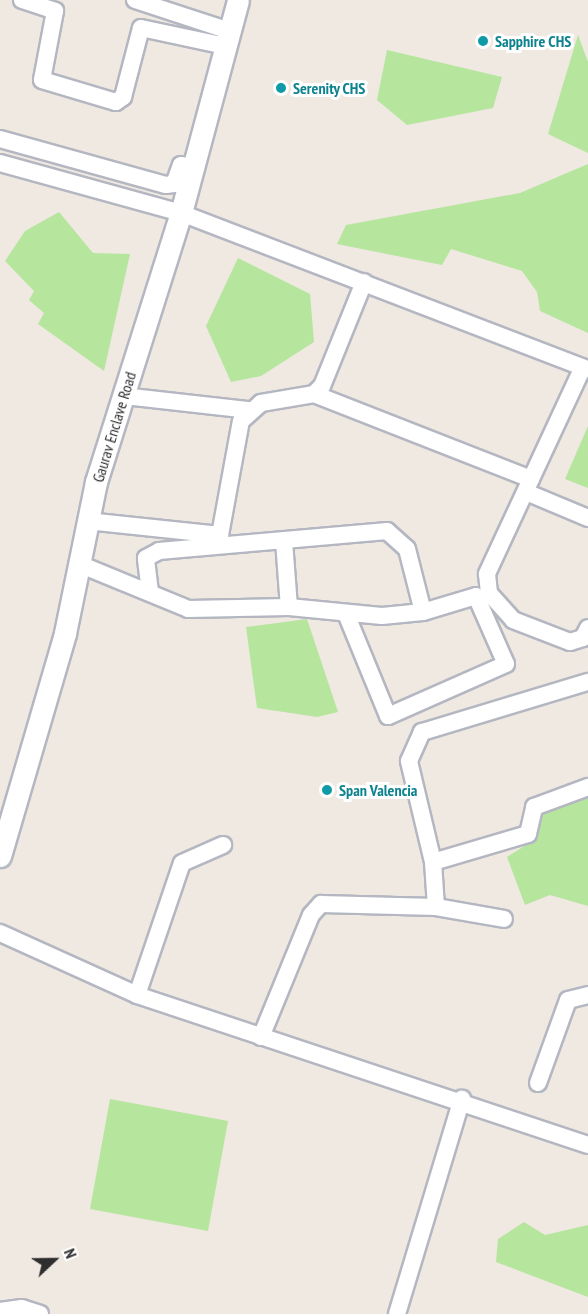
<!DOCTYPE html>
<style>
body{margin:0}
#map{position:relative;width:588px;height:1314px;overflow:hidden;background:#efe9e1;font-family:"PT Sans Narrow",sans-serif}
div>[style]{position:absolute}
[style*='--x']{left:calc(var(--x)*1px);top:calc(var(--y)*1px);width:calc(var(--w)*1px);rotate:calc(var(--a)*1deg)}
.green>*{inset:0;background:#b6e59e}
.roads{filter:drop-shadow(2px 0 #b4b7c1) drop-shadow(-2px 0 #b4b7c1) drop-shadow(0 2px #b4b7c1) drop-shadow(0 -2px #b4b7c1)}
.minor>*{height:16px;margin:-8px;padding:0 8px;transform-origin:8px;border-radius:8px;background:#fff}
.tertiary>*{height:21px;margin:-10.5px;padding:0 10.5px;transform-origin:10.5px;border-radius:10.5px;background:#fff}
.dots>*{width:16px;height:16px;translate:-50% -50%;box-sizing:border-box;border:3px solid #fff;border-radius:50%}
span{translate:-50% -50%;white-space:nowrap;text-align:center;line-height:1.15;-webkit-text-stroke:6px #fff;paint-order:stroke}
.culture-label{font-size:16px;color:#0d838f;font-weight:700}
.left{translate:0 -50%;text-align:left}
.street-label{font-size:16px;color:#2e2e2e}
.north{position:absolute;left:24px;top:1230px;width:60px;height:60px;-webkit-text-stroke:4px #fff;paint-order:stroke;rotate:68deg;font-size:16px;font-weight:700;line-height:24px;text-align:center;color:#2e2e2e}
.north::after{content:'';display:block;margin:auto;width:21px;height:27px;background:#2e2e2e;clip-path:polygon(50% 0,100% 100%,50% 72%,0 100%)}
</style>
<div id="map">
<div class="green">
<div style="clip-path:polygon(578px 35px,588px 62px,588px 153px,548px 134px)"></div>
<div style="clip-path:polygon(387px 50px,502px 77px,493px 108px,407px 125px,377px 100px)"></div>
<div style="clip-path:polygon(588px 164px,588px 333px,540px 311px,537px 292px,522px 271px,451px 249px,442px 265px,337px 244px,346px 225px,520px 193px)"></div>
<div style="clip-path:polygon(59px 212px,93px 253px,130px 254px,104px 371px,38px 324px,44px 313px,29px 300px,34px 291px,5px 261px,25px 231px)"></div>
<div style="clip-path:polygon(238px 258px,310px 294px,314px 342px,261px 376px,231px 382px,206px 326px)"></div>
<div style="clip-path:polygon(588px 426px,588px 488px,565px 479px)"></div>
<div style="clip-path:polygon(307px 619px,338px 712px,317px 717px,257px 708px,246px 627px)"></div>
<div style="clip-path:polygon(588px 792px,588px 906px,550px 895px,525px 905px,507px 857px,534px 840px,540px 829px,536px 814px)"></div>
<div style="clip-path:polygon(110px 1099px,228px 1121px,208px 1231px,90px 1209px)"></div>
<div style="clip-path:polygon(524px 1222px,545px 1235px,588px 1225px,588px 1297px,496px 1262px,498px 1239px)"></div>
</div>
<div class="roads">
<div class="minor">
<div style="--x:22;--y:0;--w:35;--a:18"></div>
<div style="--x:55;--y:11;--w:70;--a:100.7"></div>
<div style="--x:42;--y:80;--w:77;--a:16.6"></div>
<div style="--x:116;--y:102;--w:9;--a:-36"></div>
<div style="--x:123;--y:97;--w:71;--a:-75.4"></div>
<div style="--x:141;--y:28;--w:87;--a:12"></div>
<div style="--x:135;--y:0;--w:100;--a:18.1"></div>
<div style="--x:0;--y:139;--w:172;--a:15.5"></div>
<div style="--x:166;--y:185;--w:8;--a:-7"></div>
<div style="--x:174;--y:184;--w:20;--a:-70"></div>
<div style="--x:181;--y:165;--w:12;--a:9"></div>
<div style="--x:0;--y:163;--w:188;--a:15.4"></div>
<div style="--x:181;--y:213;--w:436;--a:21"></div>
<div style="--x:314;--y:394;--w:233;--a:21.4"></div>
<div style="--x:531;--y:479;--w:123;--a:-65.1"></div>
<div style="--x:124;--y:396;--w:125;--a:6.4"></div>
<div style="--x:531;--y:479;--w:105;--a:114.9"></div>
<div style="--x:487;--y:574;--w:19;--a:84"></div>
<div style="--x:489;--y:593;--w:36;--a:48"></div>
<div style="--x:513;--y:620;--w:61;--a:21.1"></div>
<div style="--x:570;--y:642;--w:14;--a:-17"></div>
<div style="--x:583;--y:638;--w:11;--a:-63"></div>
<div style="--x:526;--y:492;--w:67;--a:22.8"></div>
<div style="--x:87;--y:521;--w:134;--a:6"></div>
<div style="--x:220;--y:535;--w:116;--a:-79.6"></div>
<div style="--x:241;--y:421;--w:27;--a:-42"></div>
<div style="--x:261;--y:403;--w:54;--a:-9.6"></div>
<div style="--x:314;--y:394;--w:11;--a:-45"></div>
<div style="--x:322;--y:386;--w:112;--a:-68"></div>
<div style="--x:284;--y:541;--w:66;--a:85.7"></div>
<div style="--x:79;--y:564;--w:118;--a:22.4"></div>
<div style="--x:188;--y:609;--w:101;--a:-1.1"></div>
<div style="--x:289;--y:607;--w:93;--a:5.5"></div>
<div style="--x:382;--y:616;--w:41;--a:-5.6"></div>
<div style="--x:423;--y:612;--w:55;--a:-16.8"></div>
<div style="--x:476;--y:596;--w:74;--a:66.2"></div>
<div style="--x:506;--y:664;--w:129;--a:156.2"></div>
<div style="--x:388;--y:716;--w:108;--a:-112.3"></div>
<div style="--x:150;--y:592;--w:34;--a:-97"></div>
<div style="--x:146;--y:558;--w:15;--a:-28"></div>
<div style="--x:159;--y:551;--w:229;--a:-5"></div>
<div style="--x:387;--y:531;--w:27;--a:42"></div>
<div style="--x:407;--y:549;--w:65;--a:75.7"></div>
<div style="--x:433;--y:862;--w:99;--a:-16.4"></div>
<div style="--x:528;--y:834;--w:28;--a:-77"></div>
<div style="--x:534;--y:807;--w:58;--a:-20.3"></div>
<div style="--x:436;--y:907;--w:69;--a:10"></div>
<div style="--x:0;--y:933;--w:150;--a:24.3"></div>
<div style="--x:137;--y:995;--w:475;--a:18.4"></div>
<div style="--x:137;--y:995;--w:139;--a:-71.2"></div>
<div style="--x:182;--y:863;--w:45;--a:-23.7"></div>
<div style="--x:261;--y:1037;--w:132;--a:-67.7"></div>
<div style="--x:311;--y:915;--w:15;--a:-48"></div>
<div style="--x:321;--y:904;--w:115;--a:1.5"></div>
<div style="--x:436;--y:907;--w:45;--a:-93.8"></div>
<div style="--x:433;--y:862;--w:104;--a:-103.4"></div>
<div style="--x:409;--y:761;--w:32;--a:-66"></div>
<div style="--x:422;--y:732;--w:173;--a:-16.8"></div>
<div style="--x:538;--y:1083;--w:88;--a:-70.1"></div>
<div style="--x:568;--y:1000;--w:21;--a:-14"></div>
<div style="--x:0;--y:1311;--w:22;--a:-8"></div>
<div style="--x:22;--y:1308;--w:19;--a:18"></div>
<div style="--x:397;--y:1314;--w:225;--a:-73.2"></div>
</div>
<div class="tertiary">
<div style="--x:0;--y:856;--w:232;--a:-73.7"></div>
<div style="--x:65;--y:633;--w:154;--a:-78.4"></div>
<div style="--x:96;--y:482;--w:282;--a:-72.5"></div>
<div style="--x:181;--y:213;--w:220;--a:-75"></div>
</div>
</div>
<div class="dots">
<div style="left:483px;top:41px;background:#0f9aa8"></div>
<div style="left:281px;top:88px;background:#0f9aa8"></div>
<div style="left:327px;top:790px;background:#0f9aa8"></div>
</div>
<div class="culture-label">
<span class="left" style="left:495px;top:41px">Sapphire CHS</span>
<span class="left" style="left:293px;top:88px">Serenity CHS</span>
<span class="left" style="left:339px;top:790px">Span Valencia</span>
</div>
<div class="street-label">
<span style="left:114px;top:427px;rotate:-73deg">Gaurav Enclave Road</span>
</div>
<div class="north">N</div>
</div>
